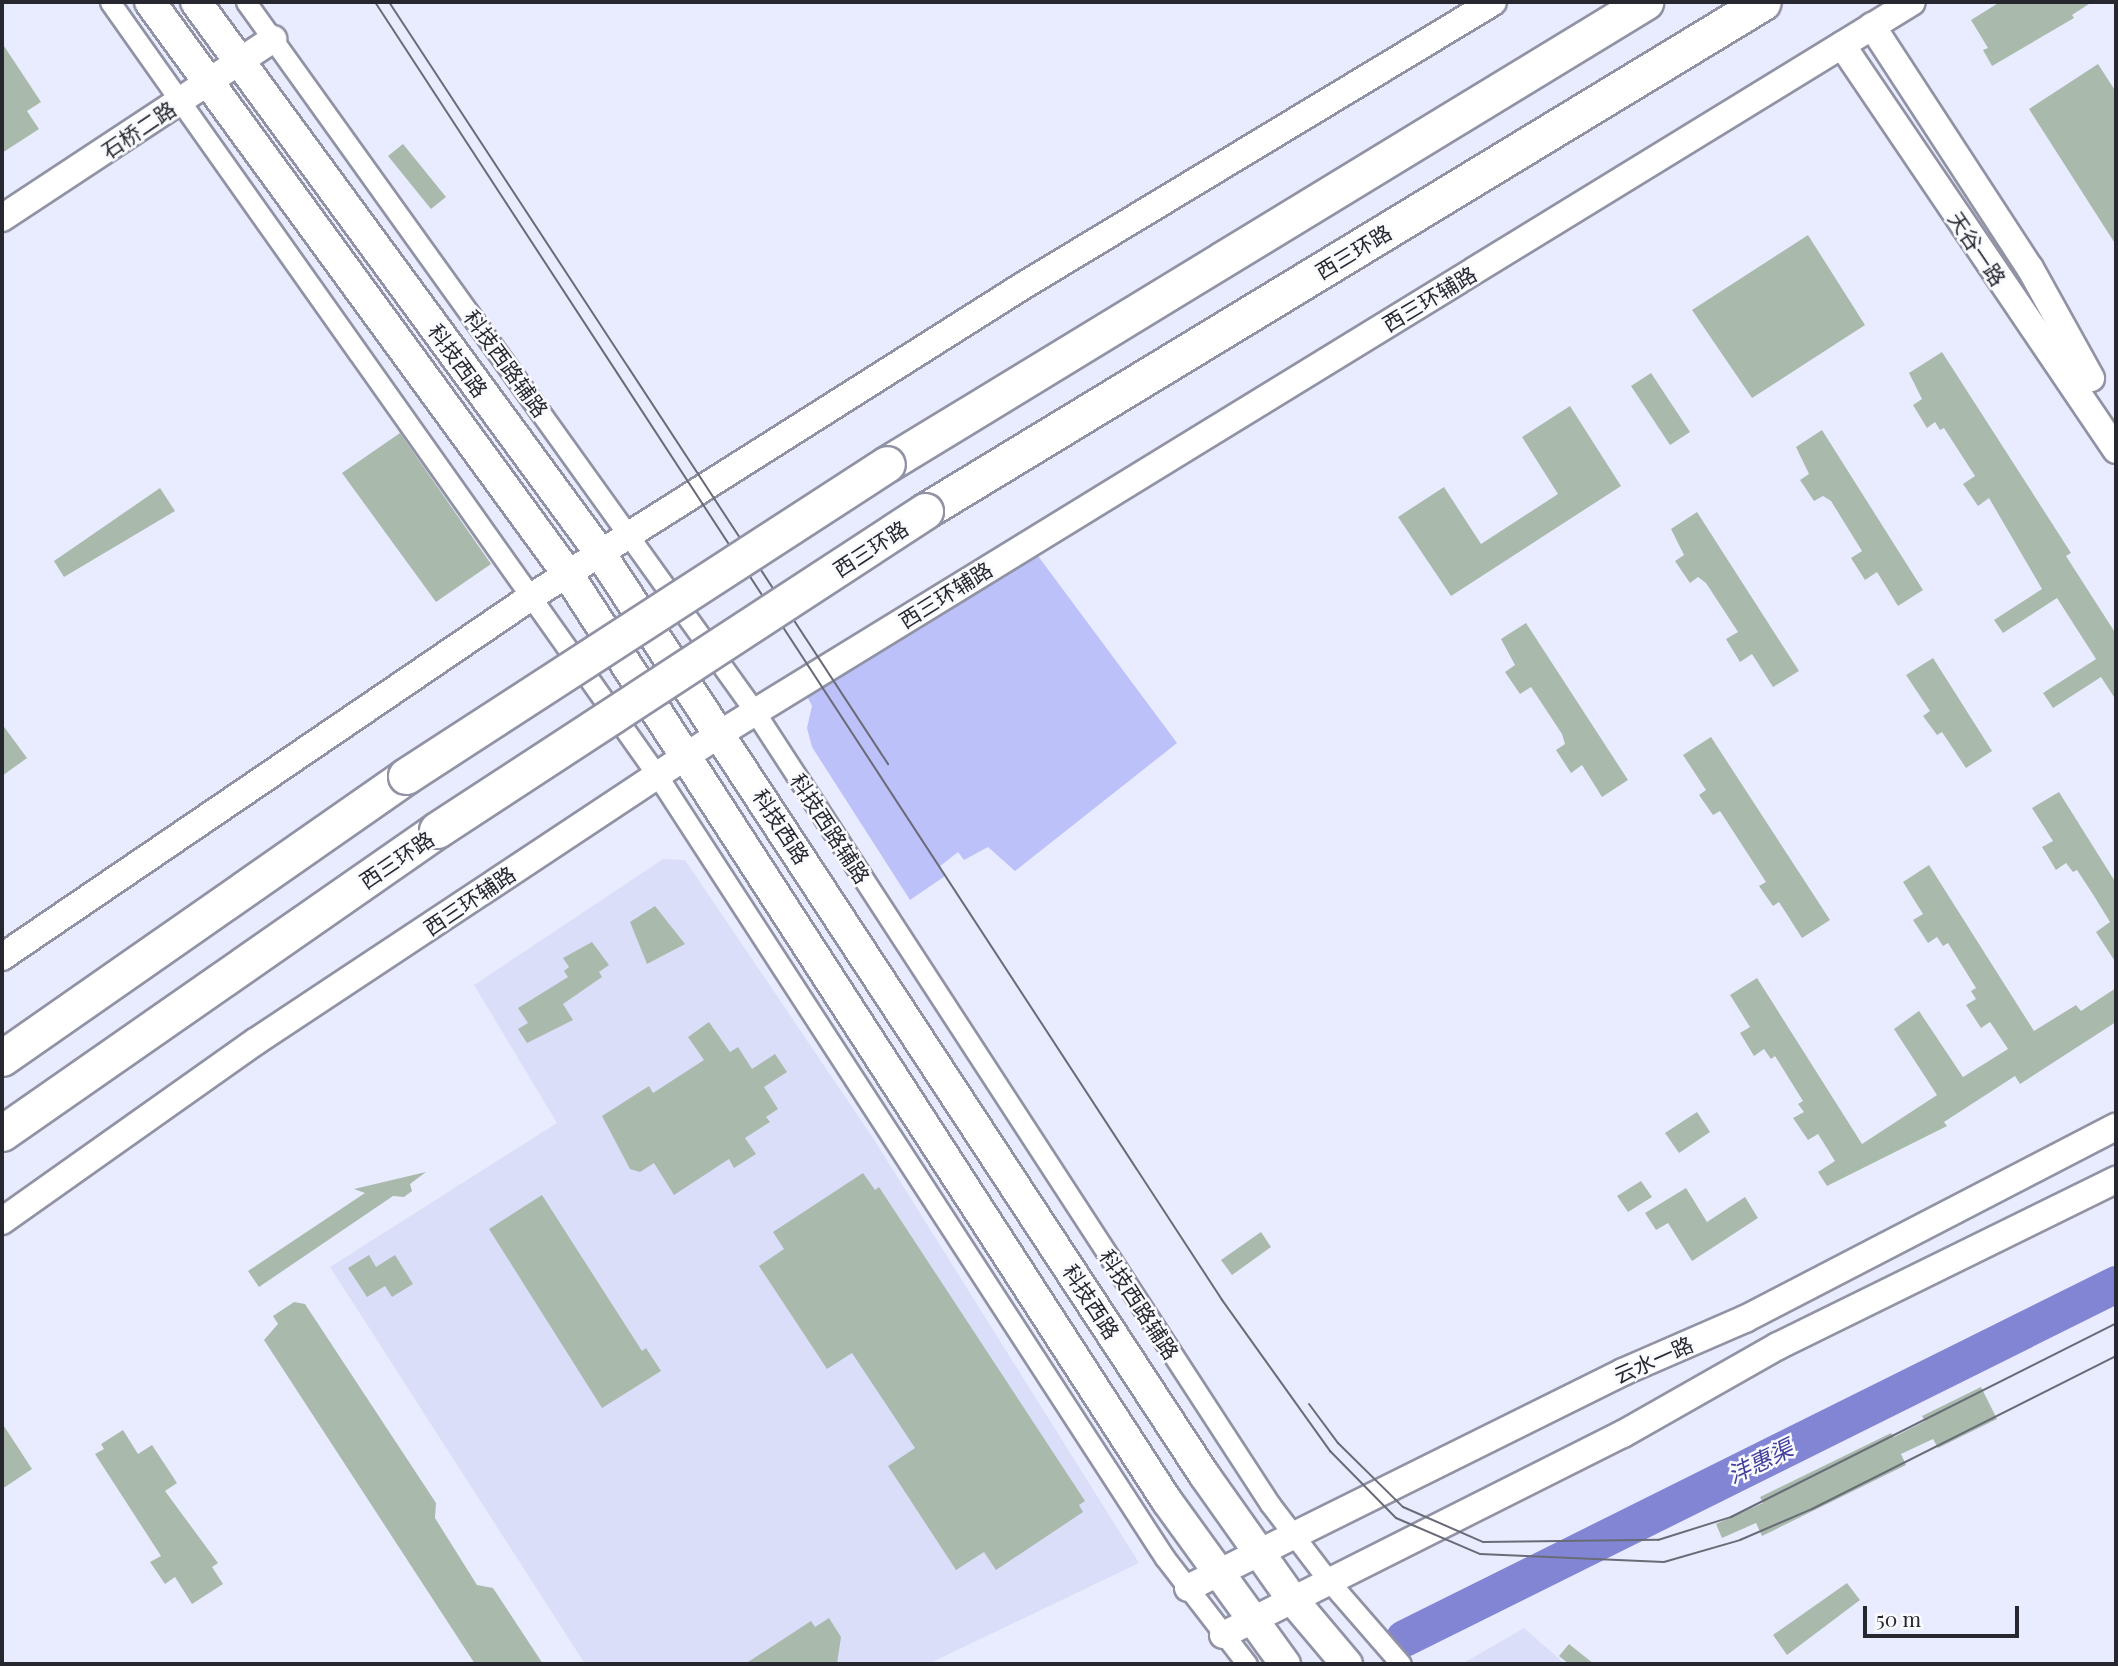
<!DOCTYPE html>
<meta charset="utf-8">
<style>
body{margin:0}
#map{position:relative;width:2118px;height:1666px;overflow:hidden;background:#e9ecff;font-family:"Playfair Display","Noto Sans SC",serif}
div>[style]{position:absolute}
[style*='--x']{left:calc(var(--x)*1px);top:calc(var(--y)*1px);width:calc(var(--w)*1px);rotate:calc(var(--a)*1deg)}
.built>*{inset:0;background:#dbdef8}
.green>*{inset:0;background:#bcc1f9}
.river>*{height:37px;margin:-18.5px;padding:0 18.5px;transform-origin:18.5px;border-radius:18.5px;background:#8185d4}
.building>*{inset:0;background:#a9baad}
.roads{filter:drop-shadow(2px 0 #9193a5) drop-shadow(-2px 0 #9193a5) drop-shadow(0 2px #9193a5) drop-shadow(0 -2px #9193a5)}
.street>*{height:19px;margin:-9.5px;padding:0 9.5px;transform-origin:9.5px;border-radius:9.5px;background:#fff}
.secondary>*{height:26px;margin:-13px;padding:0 13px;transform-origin:13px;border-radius:13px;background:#fff}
.primary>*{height:30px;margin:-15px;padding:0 15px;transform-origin:15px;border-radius:15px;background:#fff}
.highway>*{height:35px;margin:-17.5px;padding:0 17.5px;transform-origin:17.5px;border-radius:17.5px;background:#fff}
.tram>*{height:2px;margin:-1px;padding:0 1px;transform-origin:1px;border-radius:1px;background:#696b76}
.bridges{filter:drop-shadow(2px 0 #9193a5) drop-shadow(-2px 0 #9193a5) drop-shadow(0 2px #9193a5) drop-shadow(0 -2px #9193a5)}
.highway-bridge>*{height:35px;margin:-17.5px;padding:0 17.5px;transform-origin:17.5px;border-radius:17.5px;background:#fff}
span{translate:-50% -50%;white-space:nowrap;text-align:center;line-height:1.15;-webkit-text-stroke:5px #f9fafe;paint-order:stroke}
.street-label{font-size:21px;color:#27282f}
.water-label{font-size:23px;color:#433f9c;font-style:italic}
.frame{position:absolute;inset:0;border:4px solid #27282f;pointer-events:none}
.scale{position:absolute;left:1863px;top:1606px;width:156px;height:32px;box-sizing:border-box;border:4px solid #27282f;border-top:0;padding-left:9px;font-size:21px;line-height:24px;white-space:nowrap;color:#27282f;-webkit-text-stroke:5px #f9fafe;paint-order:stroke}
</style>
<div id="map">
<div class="built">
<div style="clip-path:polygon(663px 859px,685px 860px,873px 1138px,1139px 1563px,928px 1664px,585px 1664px,330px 1267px,557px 1123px,474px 985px)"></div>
<div style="clip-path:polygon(1524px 1628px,1565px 1664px,1462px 1664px)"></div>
</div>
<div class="green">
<div style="clip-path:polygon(1038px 556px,1177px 743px,1015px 871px,988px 847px,964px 860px,958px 852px,939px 867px,945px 876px,910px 900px,812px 747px,807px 728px,812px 706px,807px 696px,988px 581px)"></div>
</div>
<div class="river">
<div style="--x:1404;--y:1638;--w:795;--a:-26.44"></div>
</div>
<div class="building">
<div style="clip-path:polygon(2000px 2px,2092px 2px,2072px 15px,2074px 18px,1992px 66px,1983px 50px,1988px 48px,1971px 20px)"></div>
<div style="clip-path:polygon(2px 43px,41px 102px,27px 111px,39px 129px,2px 153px)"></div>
<div style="clip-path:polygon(2098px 64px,2116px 92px,2116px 245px,2029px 109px)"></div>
<div style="clip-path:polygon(403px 144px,446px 197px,431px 209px,388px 156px)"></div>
<div style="clip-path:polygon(1808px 235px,1865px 325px,1752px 398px,1692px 310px)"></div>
<div style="clip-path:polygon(1942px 352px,2071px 553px,2066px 556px,2116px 634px,2116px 700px,2101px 677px,2053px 708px,2043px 693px,2096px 659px,2057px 598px,2003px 633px,1994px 620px,2042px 589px,1989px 498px,1978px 506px,1963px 484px,1975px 476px,1944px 428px,1940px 430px,1935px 422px,1927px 428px,1913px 405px,1922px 399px,1909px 373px)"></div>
<div style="clip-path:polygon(1651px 373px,1690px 432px,1670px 445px,1631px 386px)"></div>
<div style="clip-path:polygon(1570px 406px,1621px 486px,1451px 596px,1398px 517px,1444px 487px,1481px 544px,1558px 494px,1522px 437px)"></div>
<div style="clip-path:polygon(1822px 430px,1923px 590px,1898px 606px,1877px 572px,1865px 580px,1851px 558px,1862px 551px,1831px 501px,1823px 496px,1814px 501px,1800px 480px,1809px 474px,1796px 447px)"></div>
<div style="clip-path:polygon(400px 433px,491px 564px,436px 602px,342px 473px)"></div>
<div style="clip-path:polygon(160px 488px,175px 511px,64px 577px,54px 561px)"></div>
<div style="clip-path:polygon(1697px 512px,1799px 671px,1773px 687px,1752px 654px,1740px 662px,1726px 639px,1738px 632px,1706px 583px,1698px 577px,1690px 583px,1675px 561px,1684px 555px,1671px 529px)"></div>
<div style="clip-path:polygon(1526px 623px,1628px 780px,1602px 797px,1582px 765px,1571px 773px,1556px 750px,1565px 744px,1562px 734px,1531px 687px,1520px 694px,1505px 672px,1515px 665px,1501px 639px)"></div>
<div style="clip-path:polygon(1933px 658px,1992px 751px,1966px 768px,1942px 732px,1937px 735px,1923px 716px,1930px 711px,1906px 675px)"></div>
<div style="clip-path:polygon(2px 724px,27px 758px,2px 776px)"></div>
<div style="clip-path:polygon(1711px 737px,1830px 920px,1802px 938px,1779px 902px,1773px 906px,1759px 886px,1766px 882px,1720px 811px,1713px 815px,1699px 795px,1706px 790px,1683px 755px)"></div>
<div style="clip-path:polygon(2059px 792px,2116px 883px,2116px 963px,2096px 932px,2110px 922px,2094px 896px,2077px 870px,2073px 872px,2066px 863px,2056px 870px,2042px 847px,2053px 841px,2032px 808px)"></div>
<div style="clip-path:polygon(1929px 865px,2034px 1031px,2076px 1005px,2081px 1011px,2116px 988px,2116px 1022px,2020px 1084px,2015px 1076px,1944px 1122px,1947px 1126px,1827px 1186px,1818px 1172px,1835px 1161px,1818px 1134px,1808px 1140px,1793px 1118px,1804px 1112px,1798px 1104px,1803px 1101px,1775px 1056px,1771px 1059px,1764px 1049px,1754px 1056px,1740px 1033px,1750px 1027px,1730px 995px,1757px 978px,1862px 1144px,1937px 1095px,1894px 1029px,1919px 1011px,1963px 1077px,2008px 1049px,1990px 1022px,1981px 1028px,1966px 1005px,1976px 999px,1971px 991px,1976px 988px,1948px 943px,1943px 946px,1937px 937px,1928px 943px,1913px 920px,1923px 914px,1903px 882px)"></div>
<div style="clip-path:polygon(655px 906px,685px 944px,647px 964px,630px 922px)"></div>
<div style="clip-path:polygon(592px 942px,609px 965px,599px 972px,602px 977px,563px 1004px,573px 1020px,527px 1043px,518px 1029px,528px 1023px,518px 1008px,568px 977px,564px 971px,569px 967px,563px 958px)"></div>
<div style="clip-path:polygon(709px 1022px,730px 1052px,738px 1047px,752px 1069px,775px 1054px,787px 1072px,764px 1087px,778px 1109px,766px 1117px,770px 1122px,745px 1138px,756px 1154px,734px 1168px,729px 1159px,674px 1195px,654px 1163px,640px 1172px,630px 1169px,602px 1116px,649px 1086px,653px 1093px,704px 1060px,688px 1037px)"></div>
<div style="clip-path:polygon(1697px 1112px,1710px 1132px,1679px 1153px,1665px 1133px)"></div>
<div style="clip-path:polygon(426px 1172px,410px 1184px,412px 1191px,404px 1197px,393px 1196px,259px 1287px,248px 1271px,365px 1193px,354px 1189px)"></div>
<div style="clip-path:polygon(863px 1173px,875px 1190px,879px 1187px,1085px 1501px,1079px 1505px,1083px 1512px,996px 1570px,984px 1552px,956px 1570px,888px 1466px,915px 1448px,852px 1353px,827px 1369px,759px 1266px,784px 1249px,773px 1232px)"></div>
<div style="clip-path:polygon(1641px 1181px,1652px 1197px,1628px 1212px,1617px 1196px)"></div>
<div style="clip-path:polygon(1686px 1188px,1707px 1222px,1745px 1197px,1758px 1218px,1692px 1261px,1668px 1223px,1656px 1230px,1645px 1213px)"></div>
<div style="clip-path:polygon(542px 1195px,642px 1351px,646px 1348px,661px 1371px,602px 1408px,489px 1229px)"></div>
<div style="clip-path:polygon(1261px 1232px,1271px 1247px,1232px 1275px,1221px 1260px)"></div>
<div style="clip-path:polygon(369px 1255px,376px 1267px,395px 1255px,413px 1284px,392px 1297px,385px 1286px,367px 1297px,348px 1268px)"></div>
<div style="clip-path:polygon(294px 1302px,305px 1304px,436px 1503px,435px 1518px,477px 1585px,493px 1588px,543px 1664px,475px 1664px,264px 1340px,278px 1324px,273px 1316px)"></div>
<div style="clip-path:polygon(1981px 1387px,1997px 1419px,1938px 1448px,1933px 1439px,1901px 1454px,1906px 1465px,1762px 1536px,1756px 1523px,1722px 1538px,1716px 1524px,1763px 1503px,1760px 1497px,1891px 1433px,1894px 1437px,1925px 1421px,1922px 1416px)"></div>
<div style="clip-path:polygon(2px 1423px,32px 1469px,2px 1489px)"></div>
<div style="clip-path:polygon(123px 1430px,138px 1454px,152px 1445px,177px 1483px,165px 1491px,218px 1563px,212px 1567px,223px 1584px,192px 1604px,175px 1577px,165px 1584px,150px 1562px,161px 1556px,95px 1454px,104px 1449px,101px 1444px)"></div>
<div style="clip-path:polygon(1847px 1583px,1860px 1600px,1787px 1655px,1773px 1635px)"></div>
<div style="clip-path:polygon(829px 1618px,841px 1637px,837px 1664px,745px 1664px,811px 1621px,815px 1627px)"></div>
<div style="clip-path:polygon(1569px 1644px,1594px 1664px,1569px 1664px,1559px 1656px)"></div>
</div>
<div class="roads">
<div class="street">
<div style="--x:110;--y:2;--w:947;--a:54.72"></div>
<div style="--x:657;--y:775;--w:933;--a:57.03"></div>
<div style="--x:1165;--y:1558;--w:134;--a:52.3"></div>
<div style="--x:246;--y:2;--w:874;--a:54.36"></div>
<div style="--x:755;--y:712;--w:945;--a:56.97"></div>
<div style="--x:1270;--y:1504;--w:96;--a:52.7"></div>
<div style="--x:1328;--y:1580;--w:111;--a:49"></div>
</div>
<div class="secondary">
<div style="--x:1872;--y:26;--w:289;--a:56.9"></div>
<div style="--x:2030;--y:268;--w:126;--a:61"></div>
<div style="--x:1842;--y:45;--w:489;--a:55.9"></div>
<div style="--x:2;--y:218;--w:325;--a:-33.4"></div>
<div style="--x:2;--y:957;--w:640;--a:-34.24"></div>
<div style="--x:531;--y:597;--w:580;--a:-32.32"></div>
<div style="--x:1021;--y:287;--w:551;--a:-31.12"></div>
<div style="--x:2;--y:1221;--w:310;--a:-35.3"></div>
<div style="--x:255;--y:1042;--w:559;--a:-33.55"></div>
<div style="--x:721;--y:733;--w:1397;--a:-31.54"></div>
<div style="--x:1188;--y:1588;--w:486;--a:-26.4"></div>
<div style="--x:1623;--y:1372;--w:133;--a:-23.5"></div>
<div style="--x:1745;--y:1319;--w:418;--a:-27.4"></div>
<div style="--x:1223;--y:1635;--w:448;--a:-26.7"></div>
<div style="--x:1623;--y:1434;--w:178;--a:-29.6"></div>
<div style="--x:1778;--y:1346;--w:377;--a:-26.2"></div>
</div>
<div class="primary">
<div style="--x:150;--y:2;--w:707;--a:53.86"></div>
<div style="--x:567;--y:573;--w:1105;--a:57.12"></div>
<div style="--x:1167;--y:1501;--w:201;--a:54.1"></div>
<div style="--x:196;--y:2;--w:683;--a:53.75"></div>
<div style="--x:600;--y:553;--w:1104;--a:56.76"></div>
<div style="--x:1205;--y:1476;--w:151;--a:54.7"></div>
<div style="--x:1292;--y:1599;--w:85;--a:49.8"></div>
</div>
<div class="highway">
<div style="--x:887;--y:464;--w:888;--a:-31.36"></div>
<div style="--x:925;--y:511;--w:980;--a:-31.27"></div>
<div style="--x:2;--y:1058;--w:493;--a:-34.9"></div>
<div style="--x:2;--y:1133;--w:530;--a:-34.86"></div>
</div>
</div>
<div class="tram">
<div style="--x:375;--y:2;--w:1550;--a:56.87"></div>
<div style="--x:1222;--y:1300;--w:186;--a:54.4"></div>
<div style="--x:1330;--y:1451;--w:94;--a:45.4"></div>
<div style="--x:1396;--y:1518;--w:91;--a:23.2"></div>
<div style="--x:1480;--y:1554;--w:184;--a:2.5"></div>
<div style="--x:1664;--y:1562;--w:79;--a:-16.1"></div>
<div style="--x:1740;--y:1540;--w:78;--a:-23.3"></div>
<div style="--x:1812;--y:1509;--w:340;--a:-26.7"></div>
<div style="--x:389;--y:2;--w:911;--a:56.78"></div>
<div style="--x:1309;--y:1404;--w:49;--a:53.4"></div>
<div style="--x:1338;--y:1443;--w:91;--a:44.6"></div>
<div style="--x:1403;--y:1507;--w:87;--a:23.6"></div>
<div style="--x:1483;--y:1542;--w:175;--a:-0.7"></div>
<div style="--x:1658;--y:1540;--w:77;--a:-17.5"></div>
<div style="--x:1731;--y:1517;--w:431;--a:-26.7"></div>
</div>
<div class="bridges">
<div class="highway-bridge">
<div style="--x:406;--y:776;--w:573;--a:-32.97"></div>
<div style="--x:437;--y:830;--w:583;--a:-33.17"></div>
</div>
</div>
<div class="street-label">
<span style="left:138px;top:129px;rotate:-34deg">石桥二路</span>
<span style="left:1978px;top:248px;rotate:56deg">天谷一路</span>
<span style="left:1353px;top:251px;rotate:-31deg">西三环路</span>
<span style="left:1429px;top:298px;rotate:-31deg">西三环辅路</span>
<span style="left:459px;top:360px;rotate:54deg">科技西路</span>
<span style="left:507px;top:363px;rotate:54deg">科技西路辅路</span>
<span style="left:870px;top:548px;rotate:-33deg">西三环路</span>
<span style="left:945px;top:594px;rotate:-32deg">西三环辅路</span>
<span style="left:782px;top:826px;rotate:57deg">科技西路</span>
<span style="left:831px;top:828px;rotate:57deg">科技西路辅路</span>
<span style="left:396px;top:859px;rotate:-34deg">西三环路</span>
<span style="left:469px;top:900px;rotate:-34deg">西三环辅路</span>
<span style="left:1092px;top:1301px;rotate:57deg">科技西路</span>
<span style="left:1140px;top:1304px;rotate:57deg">科技西路辅路</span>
<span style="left:1653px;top:1359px;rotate:-24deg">云水一路</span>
</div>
<div class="water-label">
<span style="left:1760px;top:1461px;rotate:-26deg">沣惠渠</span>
</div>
<div class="frame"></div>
<div class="scale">50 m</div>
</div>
